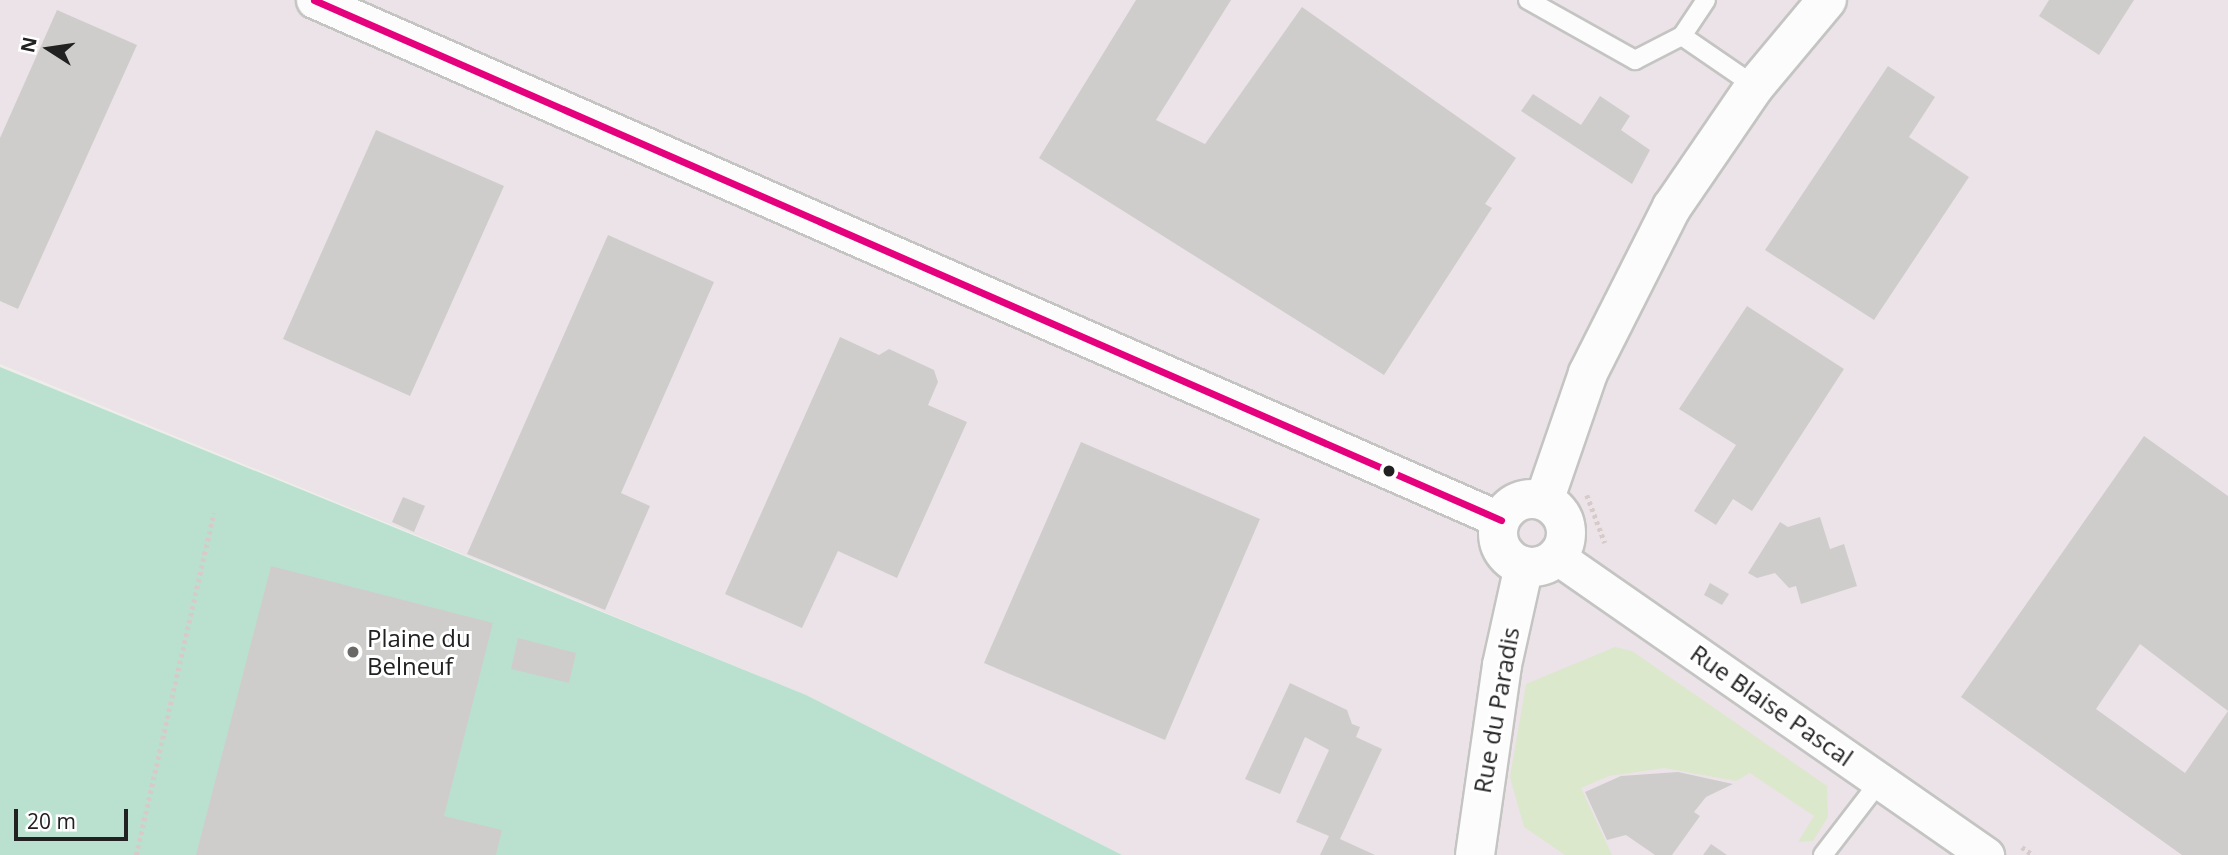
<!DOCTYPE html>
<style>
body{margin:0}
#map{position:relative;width:2228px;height:855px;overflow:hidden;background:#eeedea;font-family:"Open Sans",sans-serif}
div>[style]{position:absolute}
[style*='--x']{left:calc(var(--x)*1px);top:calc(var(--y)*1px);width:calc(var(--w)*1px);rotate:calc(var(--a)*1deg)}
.industrial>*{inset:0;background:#ebe3e8}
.grass>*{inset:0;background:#dbe8cc}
.pitch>*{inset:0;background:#bae1d0}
.building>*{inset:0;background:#cfcdcb}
.path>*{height:4.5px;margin-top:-2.25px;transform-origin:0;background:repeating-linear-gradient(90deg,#d6cbc9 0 3.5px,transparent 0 7px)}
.roads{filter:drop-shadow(2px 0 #c4c4c2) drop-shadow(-2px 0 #c4c4c2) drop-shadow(0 2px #c4c4c2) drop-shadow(0 -2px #c4c4c2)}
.service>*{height:18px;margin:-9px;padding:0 9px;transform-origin:9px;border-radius:9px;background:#fcfcfc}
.minor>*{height:35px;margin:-17.5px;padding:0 17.5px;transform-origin:17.5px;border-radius:17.5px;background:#fcfcfc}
.tertiary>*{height:38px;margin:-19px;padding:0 19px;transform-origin:19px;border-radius:19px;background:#fcfcfc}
.tertiary>.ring{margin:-19px;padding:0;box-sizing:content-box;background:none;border:38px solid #fcfcfc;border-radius:50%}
.bus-1>*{height:7px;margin:-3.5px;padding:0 3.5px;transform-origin:3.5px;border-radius:3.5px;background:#e5007d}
.dots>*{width:19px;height:19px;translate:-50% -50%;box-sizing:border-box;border:4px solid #fff;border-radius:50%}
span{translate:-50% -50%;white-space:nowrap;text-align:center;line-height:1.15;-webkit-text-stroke:6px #fff;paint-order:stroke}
.poi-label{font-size:24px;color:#212121}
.left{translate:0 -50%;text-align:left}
.street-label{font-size:24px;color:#212121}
.north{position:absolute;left:14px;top:14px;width:70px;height:70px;-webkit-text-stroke:5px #fff;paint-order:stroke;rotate:282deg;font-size:19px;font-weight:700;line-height:28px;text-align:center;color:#212121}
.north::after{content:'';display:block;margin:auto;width:24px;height:32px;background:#212121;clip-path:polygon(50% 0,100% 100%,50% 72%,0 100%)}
.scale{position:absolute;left:14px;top:809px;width:114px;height:32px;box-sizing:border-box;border:4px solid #212121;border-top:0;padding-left:9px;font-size:21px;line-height:24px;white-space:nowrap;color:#212121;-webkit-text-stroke:5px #fff;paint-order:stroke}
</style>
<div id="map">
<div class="industrial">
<div style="clip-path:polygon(0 0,2228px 0,2228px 855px,1122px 855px,806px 695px,0 364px)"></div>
</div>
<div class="grass">
<div style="clip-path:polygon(1615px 647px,1632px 651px,1827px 786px,1828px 817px,1813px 841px,1798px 842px,1814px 816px,1750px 773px,1736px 781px,1664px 768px,1609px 776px,1581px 788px,1612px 855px,1565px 855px,1524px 827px,1510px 777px,1526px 684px)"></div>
</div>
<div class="pitch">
<div style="clip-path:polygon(0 367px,806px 695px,1122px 855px,0 855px)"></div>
</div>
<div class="building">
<div style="clip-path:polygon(1136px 0,1231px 0,1156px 120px,1205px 144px,1302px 7px,1516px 158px,1485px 204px,1492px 208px,1384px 375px,1039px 158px)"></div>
<div style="clip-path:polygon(2049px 0,2134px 0,2099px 55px,2039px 16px)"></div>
<div style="clip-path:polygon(57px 10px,137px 45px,18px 309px,0 301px,0 138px)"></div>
<div style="clip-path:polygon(1888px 66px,1935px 97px,1909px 137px,1969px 177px,1874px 320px,1765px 250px)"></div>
<div style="clip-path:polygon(1533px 94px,1581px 125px,1600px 96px,1630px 116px,1621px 130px,1650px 150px,1632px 184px,1521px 111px)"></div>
<div style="clip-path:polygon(376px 130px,504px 186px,410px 396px,283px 339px)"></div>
<div style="clip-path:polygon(608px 235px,714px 282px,621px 493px,650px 506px,605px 610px,467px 554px)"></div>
<div style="clip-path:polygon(1747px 306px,1844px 369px,1752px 511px,1733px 499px,1716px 525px,1694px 511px,1736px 445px,1679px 409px)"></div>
<div style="clip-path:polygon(840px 337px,879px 355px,889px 349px,934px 370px,938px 382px,928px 405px,967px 422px,897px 578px,838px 551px,802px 628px,725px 594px)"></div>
<div style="clip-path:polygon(2144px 436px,2228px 496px,2228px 711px,2140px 644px,2096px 709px,2185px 773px,2228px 711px,2228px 855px,2182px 855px,1961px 697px)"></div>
<div style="clip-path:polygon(1081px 442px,1260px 519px,1165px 740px,984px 663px)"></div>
<div style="clip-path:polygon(403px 497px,425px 506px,414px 532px,392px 522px)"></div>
<div style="clip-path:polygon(1820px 517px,1830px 549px,1844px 544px,1857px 586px,1801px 604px,1796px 586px,1789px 588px,1775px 573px,1757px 578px,1748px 573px,1780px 522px,1788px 527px)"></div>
<div style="clip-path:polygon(271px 566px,493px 623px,444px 816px,502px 830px,496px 855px,196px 855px)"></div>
<div style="clip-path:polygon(1710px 583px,1729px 594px,1722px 605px,1704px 595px)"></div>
<div style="clip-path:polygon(518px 638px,576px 653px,569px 683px,511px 669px)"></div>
<div style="clip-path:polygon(1290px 683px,1347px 710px,1352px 724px,1360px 727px,1356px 737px,1382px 749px,1340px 839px,1375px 855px,1320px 855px,1329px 836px,1296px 822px,1329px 750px,1305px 737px,1280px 794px,1245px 779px)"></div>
<div style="clip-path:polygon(1678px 772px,1733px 784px,1706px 797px,1694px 812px,1700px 816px,1672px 855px,1655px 855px,1626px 835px,1607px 840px,1585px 792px,1621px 776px)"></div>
<div style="clip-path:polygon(1711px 844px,1727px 855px,1703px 855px)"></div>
</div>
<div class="path">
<div style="--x:1587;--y:495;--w:51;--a:69.4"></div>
<div style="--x:2022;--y:847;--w:14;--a:36"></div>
<div style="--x:136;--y:855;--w:351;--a:-77.2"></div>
</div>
<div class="roads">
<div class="service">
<div style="--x:1528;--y:0;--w:123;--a:29.3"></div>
<div style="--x:1635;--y:60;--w:53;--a:-27.1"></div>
<div style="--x:1682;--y:36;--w:43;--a:-56.3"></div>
<div style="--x:1682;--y:36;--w:88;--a:34.4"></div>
<div style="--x:1823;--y:855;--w:93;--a:-52.4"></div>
</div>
<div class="minor">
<div style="--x:314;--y:0;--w:1296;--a:23.66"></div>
<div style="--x:1556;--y:556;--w:524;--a:34.81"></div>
</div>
<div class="tertiary">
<div class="ring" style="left:1498px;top:499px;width:30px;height:30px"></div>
<div style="--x:1544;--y:501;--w:135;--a:-71"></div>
<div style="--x:1588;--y:373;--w:186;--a:-63.2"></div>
<div style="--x:1672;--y:207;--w:147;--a:-55.6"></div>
<div style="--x:1755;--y:86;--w:112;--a:-50.1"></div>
<div style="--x:1475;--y:855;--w:192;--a:-81.9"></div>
<div style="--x:1502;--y:665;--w:101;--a:-77.5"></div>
</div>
</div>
<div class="bus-1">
<div style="--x:314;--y:0;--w:1296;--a:23.66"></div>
</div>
<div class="dots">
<div style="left:1389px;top:471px;background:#212121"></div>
<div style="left:353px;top:652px;background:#696867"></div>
</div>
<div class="poi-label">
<span class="left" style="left:367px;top:652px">Plaine du<br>Belneuf</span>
</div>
<div class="street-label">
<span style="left:1772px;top:705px;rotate:35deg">Rue Blaise Pascal</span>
<span style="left:1496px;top:710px;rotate:-80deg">Rue du Paradis</span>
</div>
<div class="north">N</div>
<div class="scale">20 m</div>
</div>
